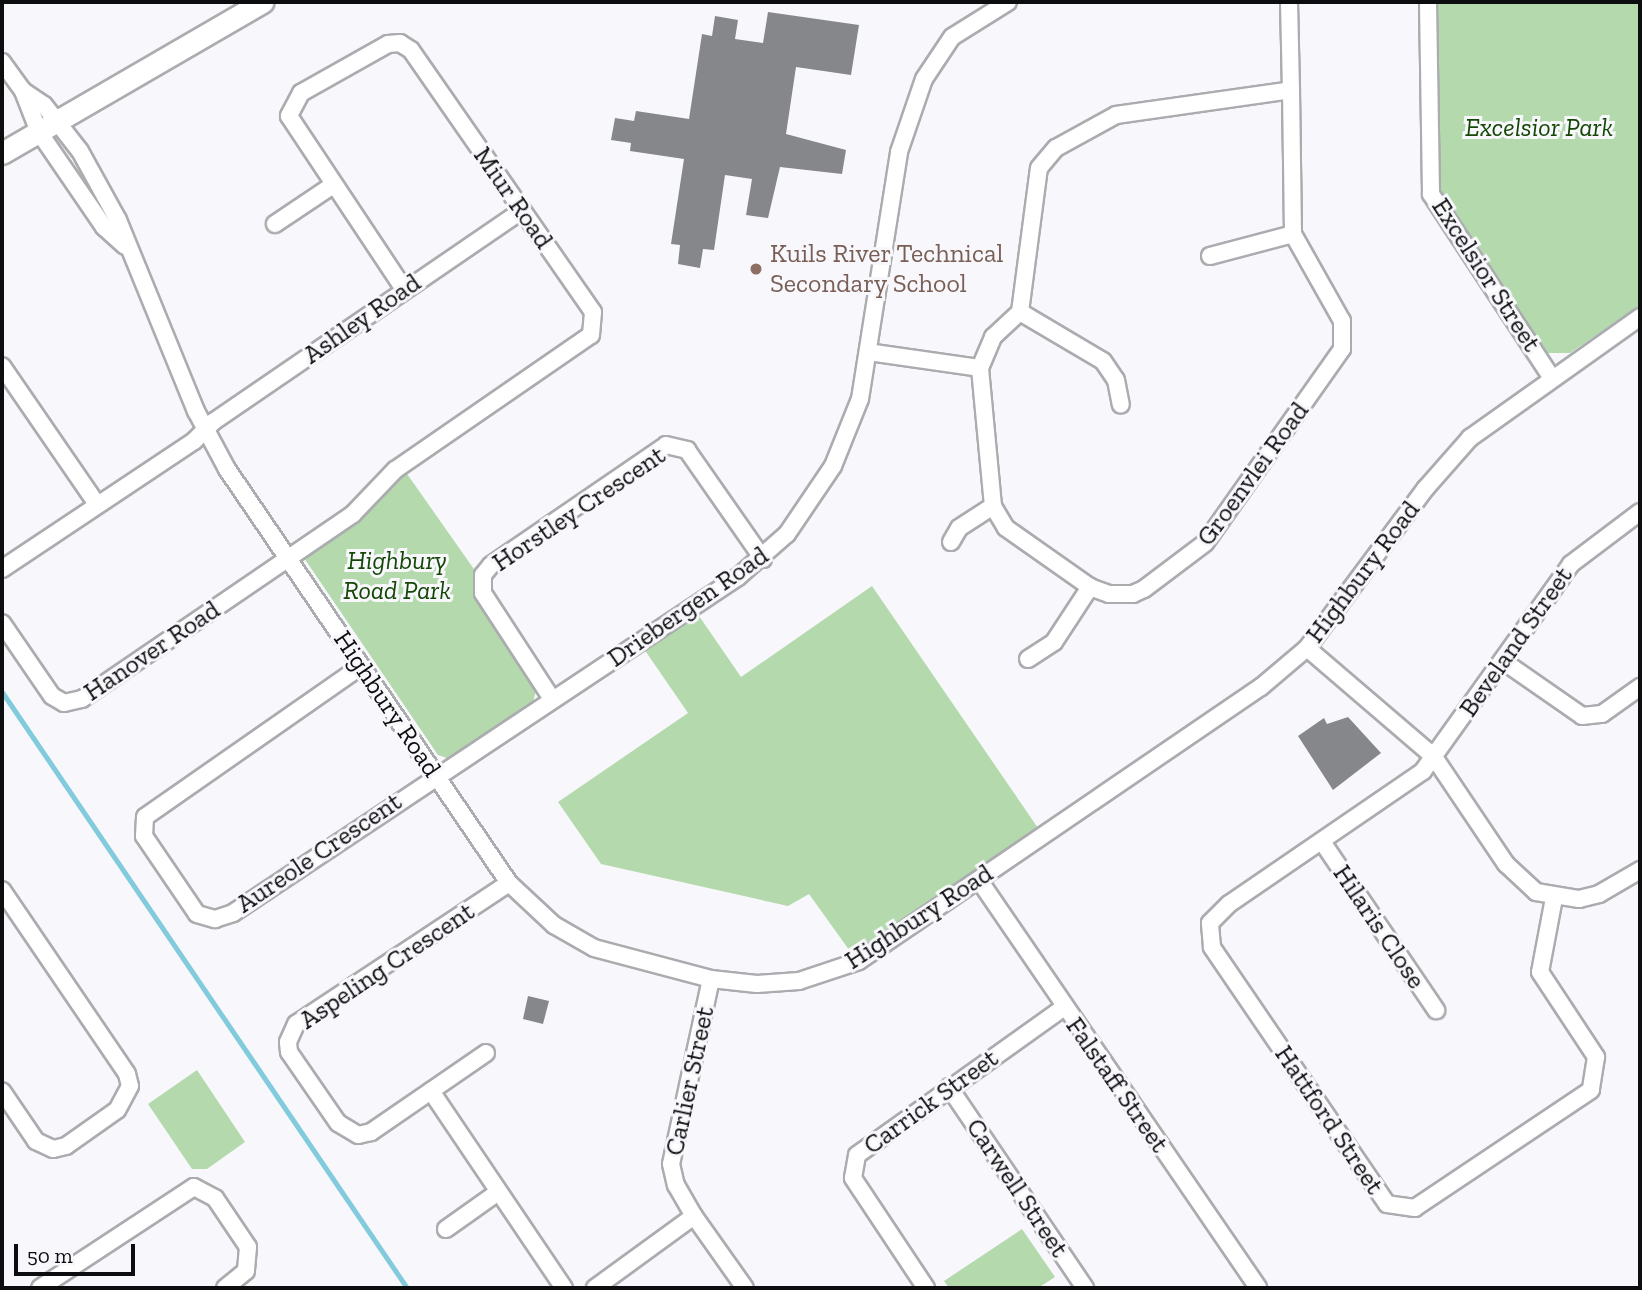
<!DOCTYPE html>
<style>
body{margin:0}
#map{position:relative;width:1642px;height:1290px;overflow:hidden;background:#f8f8fc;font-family:"Zilla Slab",serif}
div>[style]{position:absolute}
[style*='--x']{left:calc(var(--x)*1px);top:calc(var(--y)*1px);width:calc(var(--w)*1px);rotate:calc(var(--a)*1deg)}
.green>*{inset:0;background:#b4d9ad}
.stream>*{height:5px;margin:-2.5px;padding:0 2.5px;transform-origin:2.5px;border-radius:2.5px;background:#82cbdc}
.building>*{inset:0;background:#86878a}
.roads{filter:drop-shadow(2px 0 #abacaf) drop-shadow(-2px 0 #abacaf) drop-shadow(0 2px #abacaf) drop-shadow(0 -2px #abacaf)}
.street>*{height:16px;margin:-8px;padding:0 8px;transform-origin:8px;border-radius:8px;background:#fff}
.secondary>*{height:21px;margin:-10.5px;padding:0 10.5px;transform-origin:10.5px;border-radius:10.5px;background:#fff}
.dots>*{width:19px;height:19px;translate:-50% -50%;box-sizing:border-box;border:4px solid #f8f8fc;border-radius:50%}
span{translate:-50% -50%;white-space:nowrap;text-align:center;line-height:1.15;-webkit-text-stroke:6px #f8f8fc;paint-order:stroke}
.park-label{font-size:26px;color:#144706;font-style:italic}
.street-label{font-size:26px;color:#0c0d0e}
.education-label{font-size:26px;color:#785e54}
.left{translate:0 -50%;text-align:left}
.frame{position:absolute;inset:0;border:4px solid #0c0d0e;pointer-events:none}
.scale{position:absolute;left:14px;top:1244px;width:121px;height:32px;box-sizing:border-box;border:4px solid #0c0d0e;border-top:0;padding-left:9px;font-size:21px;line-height:24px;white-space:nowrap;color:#0c0d0e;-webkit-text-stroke:5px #f8f8fc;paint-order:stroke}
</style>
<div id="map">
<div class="green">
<div style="clip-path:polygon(1436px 2px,1640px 2px,1640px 305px,1570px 353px,1546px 353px,1539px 345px,1440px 194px)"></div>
<div style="clip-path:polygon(405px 471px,476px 572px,476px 590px,537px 687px,532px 706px,452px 760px,438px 755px,304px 558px,364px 512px)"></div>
<div style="clip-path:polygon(872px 586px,1038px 828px,852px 954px,809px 894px,788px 906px,601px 864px,558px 802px,688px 713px,644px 649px,697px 613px,741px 677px)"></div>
<div style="clip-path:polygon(197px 1070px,245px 1142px,207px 1169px,192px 1169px,148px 1104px)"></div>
<div style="clip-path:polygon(1022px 1229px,1055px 1277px,1038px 1288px,949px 1288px,944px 1281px)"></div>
</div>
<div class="stream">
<div style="--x:2;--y:692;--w:721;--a:55.8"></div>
</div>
<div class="building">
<div style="clip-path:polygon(768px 12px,859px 25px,851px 75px,796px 67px,786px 134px,846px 150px,842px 174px,780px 167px,768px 218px,746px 215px,752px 179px,725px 175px,714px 250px,703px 249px,700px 268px,678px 264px,680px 245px,671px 244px,684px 159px,630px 151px,631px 143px,611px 140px,615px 118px,634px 121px,636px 111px,689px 119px,702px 34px,712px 36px,715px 16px,738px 20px,735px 39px,763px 43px)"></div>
<div style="clip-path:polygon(1348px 717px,1381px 753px,1333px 790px,1298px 736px,1324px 718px,1327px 724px)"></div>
<div style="clip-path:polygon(528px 996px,549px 1001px,543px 1024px,523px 1019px)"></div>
</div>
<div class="roads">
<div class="street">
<div style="--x:1289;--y:2;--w:88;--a:88.7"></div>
<div style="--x:1291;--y:90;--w:144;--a:89.2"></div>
<div style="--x:1293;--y:234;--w:100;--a:60.6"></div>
<div style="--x:1342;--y:321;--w:28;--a:90"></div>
<div style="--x:1342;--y:349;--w:237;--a:125.2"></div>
<div style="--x:1205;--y:543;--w:76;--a:143"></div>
<div style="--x:1144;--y:589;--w:12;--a:156"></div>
<div style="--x:1133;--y:594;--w:24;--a:180"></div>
<div style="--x:1109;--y:594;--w:20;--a:-160"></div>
<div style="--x:1090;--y:587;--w:103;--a:-144.9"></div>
<div style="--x:1006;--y:528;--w:26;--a:-121"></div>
<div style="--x:993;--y:506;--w:139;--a:-95.4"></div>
<div style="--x:980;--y:368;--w:34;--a:-67"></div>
<div style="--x:993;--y:337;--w:37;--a:-43"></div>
<div style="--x:1020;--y:312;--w:145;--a:-82.5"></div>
<div style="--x:1039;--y:168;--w:26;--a:-50"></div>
<div style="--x:1056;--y:148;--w:68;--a:-28.8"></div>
<div style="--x:1116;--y:115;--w:177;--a:-8.1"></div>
<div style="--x:1428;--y:2;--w:192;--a:89.1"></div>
<div style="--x:1431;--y:194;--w:220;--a:56.7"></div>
<div style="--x:2;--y:62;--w:36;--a:54"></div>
<div style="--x:23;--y:91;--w:25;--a:34"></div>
<div style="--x:44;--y:105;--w:58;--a:52"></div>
<div style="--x:80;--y:151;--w:79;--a:61.2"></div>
<div style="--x:118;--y:220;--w:206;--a:67.8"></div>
<div style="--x:196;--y:411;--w:66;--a:61.9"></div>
<div style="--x:227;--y:469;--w:501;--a:55.74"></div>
<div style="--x:509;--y:883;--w:62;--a:43"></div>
<div style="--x:554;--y:925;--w:46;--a:29.9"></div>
<div style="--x:594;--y:948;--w:121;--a:14.8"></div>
<div style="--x:711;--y:979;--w:46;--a:6.2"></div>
<div style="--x:757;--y:984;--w:42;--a:-4.1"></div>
<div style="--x:799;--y:981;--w:63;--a:-18.4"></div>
<div style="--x:859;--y:961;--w:486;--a:-34.3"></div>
<div style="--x:1261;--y:687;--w:60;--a:-40.3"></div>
<div style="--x:1307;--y:648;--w:199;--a:-53.4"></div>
<div style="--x:1426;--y:488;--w:67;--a:-48.7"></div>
<div style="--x:1470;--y:438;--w:209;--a:-35.4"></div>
<div style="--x:23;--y:91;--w:44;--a:68.7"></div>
<div style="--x:39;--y:132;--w:115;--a:55.6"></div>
<div style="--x:104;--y:227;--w:28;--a:42"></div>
<div style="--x:275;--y:224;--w:70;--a:-33.9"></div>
<div style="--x:1210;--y:256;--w:86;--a:-14.8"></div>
<div style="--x:1020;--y:312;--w:96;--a:30.6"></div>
<div style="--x:1103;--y:361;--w:23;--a:56"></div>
<div style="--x:1116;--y:380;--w:25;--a:79"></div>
<div style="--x:868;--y:352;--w:113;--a:8.1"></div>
<div style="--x:2;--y:366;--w:168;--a:55.5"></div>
<div style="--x:951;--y:542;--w:16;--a:-60"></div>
<div style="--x:959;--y:528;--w:40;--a:-32.9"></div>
<div style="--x:2;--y:569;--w:231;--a:-33.7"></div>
<div style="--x:194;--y:441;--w:27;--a:-45"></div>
<div style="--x:213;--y:422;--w:373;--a:-34.4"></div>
<div style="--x:2;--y:623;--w:88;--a:55.6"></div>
<div style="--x:52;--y:696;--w:14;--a:30"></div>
<div style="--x:64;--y:703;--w:18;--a:-13"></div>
<div style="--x:82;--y:699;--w:328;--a:-34.3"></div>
<div style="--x:353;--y:514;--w:61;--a:-46.3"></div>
<div style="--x:395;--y:470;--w:238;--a:-34.6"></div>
<div style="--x:591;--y:335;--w:23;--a:-85"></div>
<div style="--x:593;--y:312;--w:319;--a:-124.8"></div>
<div style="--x:411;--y:50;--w:13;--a:-148"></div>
<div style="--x:400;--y:43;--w:12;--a:175"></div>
<div style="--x:388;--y:44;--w:100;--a:150.6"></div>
<div style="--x:301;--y:93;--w:26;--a:118"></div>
<div style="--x:289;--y:116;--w:208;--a:56.4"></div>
<div style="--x:1307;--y:648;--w:167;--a:40.6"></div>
<div style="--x:1434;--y:757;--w:129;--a:56.1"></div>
<div style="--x:1506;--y:864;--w:41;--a:43"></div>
<div style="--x:1536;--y:892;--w:44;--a:9.2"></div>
<div style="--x:1579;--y:899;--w:21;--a:-14"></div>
<div style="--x:1599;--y:894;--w:48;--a:-30.3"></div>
<div style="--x:1028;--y:659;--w:31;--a:-33"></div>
<div style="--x:1054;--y:642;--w:66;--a:-56.8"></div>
<div style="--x:1503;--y:661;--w:96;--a:34.8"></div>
<div style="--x:1582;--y:716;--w:20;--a:-6"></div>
<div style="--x:1602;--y:714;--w:47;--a:-35.4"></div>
<div style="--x:360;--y:667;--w:262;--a:145.1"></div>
<div style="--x:145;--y:817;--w:19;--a:93"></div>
<div style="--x:144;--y:836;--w:94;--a:55.8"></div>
<div style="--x:197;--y:914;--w:19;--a:16"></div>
<div style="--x:215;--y:919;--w:19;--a:-18"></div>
<div style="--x:233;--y:913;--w:607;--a:-33.64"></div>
<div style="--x:738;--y:577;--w:65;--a:-41.3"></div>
<div style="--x:787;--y:534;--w:82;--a:-55.9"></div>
<div style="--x:833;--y:466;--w:72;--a:-68.1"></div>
<div style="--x:860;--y:399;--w:250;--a:-81"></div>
<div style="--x:899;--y:152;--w:77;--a:-71.1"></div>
<div style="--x:924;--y:79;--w:50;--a:-56.3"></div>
<div style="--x:952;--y:37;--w:66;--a:-32"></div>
<div style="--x:552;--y:699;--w:126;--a:-123.1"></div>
<div style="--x:483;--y:593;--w:18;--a:-90"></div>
<div style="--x:483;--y:575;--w:13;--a:-51"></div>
<div style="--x:491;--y:565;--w:212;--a:-34.4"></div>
<div style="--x:666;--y:445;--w:22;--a:13"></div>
<div style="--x:687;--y:450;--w:133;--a:55.1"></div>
<div style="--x:1323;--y:843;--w:202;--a:55.9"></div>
<div style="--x:979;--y:880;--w:494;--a:55.6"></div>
<div style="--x:2;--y:890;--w:222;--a:55.8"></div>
<div style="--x:127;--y:1074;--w:12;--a:76"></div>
<div style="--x:130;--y:1086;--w:27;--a:118"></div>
<div style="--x:117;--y:1110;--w:62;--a:144.8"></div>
<div style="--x:66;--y:1146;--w:13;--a:167"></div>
<div style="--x:53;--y:1149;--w:19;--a:-155"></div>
<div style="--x:36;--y:1141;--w:60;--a:-124.2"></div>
<div style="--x:1554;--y:898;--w:75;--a:100.7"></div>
<div style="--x:1540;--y:972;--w:102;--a:56.6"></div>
<div style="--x:1596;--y:1057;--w:33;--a:99"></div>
<div style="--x:1591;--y:1090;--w:212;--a:146.2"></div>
<div style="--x:1415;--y:1208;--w:28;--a:-172"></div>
<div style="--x:1387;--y:1204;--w:311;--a:-124.3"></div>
<div style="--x:1212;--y:947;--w:24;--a:-95"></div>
<div style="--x:1210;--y:923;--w:27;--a:-45"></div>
<div style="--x:1229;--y:904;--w:235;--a:-34.4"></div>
<div style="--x:1423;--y:771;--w:254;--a:-54.4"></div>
<div style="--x:1571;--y:564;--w:86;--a:-37"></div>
<div style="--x:711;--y:979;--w:189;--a:102.2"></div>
<div style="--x:671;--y:1164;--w:22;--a:77"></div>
<div style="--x:676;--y:1185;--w:36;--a:60"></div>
<div style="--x:694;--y:1216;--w:88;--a:54.7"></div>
<div style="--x:486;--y:1053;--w:140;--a:145.5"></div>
<div style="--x:371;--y:1132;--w:13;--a:167"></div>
<div style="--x:358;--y:1135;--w:23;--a:-149"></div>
<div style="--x:338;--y:1123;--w:86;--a:-124.6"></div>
<div style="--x:289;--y:1052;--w:10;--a:-96"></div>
<div style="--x:288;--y:1042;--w:20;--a:-66"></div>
<div style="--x:296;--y:1024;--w:255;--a:-33.5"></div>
<div style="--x:949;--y:1087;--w:243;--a:55.9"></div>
<div style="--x:431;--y:1091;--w:238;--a:56"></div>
<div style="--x:446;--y:1229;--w:64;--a:-35.4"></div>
<div style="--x:40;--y:1288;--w:184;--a:-33.3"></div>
<div style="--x:194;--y:1187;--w:24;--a:28"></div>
<div style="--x:215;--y:1198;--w:59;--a:56"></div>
<div style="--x:248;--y:1247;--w:24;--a:95"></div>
<div style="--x:246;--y:1271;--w:27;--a:141"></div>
<div style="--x:595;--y:1288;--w:122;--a:-36"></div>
<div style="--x:926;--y:1288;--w:132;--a:-123.6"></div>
<div style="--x:853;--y:1178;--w:23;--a:-80"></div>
<div style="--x:857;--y:1155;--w:253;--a:-35.5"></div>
</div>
<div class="secondary">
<div style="--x:2;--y:153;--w:301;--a:-30.1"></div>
</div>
</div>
<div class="dots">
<div style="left:756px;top:269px;background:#8d6e63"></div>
</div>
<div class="park-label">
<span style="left:1539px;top:128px">Excelsior Park</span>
<span style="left:397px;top:576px">Highbury<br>Road Park</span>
</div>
<div class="street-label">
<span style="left:513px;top:198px;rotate:55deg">Miur Road</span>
<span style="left:1486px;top:275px;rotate:57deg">Excelsior Street</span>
<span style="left:362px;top:319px;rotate:-35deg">Ashley Road</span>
<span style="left:1253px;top:474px;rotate:-54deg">Groenvlei Road</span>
<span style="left:579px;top:509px;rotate:-34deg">Horstley Crescent</span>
<span style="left:1363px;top:572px;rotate:-53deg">Highbury Road</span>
<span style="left:688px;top:607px;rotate:-35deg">Driebergen Road</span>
<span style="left:1516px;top:642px;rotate:-55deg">Beveland Street</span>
<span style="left:152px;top:651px;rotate:-34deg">Hanover Road</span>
<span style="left:387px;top:704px;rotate:56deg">Highbury Road</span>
<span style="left:319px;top:853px;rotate:-34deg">Aureole Crescent</span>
<span style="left:919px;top:917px;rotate:-33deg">Highbury Road</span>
<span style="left:1379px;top:927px;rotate:56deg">Hilaris Close</span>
<span style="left:387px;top:966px;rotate:-34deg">Aspeling Crescent</span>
<span style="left:690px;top:1081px;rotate:-78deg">Carlier Street</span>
<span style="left:1117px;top:1085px;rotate:55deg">Falstaff Street</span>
<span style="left:931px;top:1102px;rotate:-36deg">Carrick Street</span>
<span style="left:1329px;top:1120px;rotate:56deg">Hattford Street</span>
<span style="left:1017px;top:1188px;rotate:56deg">Carwell Street</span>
</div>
<div class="education-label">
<span class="left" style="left:770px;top:269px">Kuils River Technical<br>Secondary School</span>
</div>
<div class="frame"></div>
<div class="scale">50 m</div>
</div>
